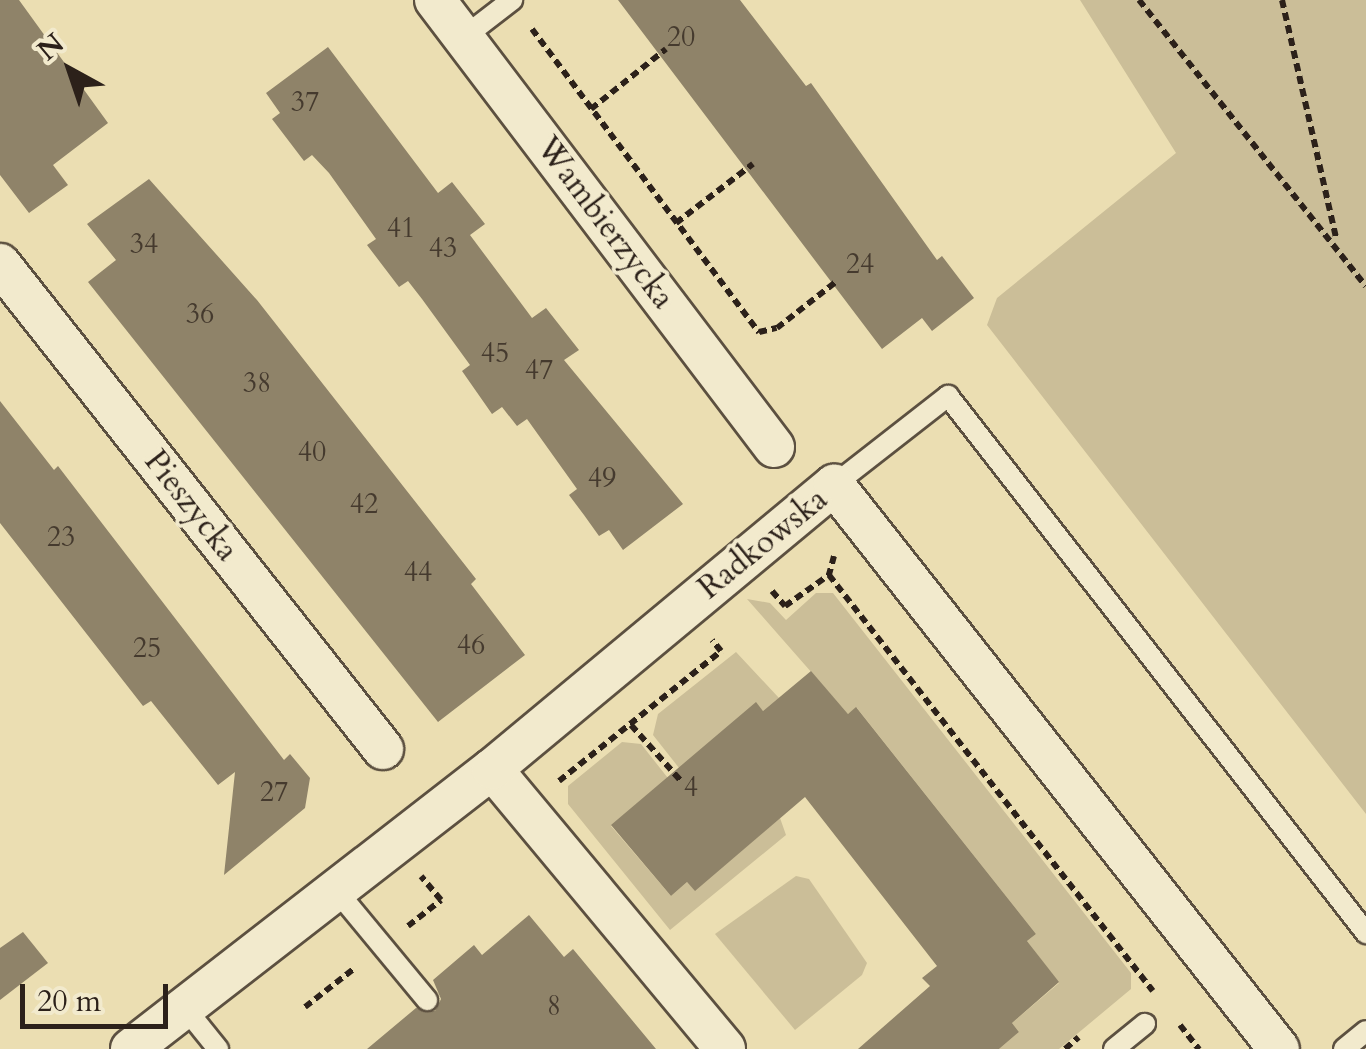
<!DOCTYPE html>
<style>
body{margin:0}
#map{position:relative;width:1366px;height:1049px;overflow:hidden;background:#ebdeb2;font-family:Cardo,serif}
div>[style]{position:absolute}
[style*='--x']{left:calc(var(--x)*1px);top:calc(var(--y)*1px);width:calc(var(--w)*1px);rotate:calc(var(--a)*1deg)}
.green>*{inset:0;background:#cbbe98}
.building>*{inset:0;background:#8f8369}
.path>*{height:6px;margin-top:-3px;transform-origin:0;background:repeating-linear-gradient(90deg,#2c211a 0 8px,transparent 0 13px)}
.roads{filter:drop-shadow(2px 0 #5c5040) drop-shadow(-2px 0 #5c5040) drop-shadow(0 2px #5c5040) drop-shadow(0 -2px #5c5040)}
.service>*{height:20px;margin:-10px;padding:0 10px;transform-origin:10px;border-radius:10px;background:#f2eacd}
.minor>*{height:40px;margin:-20px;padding:0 20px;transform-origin:20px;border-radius:20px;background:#f2eacd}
span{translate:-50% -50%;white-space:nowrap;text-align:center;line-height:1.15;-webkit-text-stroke:8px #f2eacd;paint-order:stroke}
.number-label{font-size:28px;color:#453a2e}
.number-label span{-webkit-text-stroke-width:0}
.street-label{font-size:32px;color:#2c211a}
.north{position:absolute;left:20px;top:20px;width:100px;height:100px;-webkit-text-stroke:8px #f2eacd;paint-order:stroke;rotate:320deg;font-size:28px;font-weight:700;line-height:40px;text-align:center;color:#2c211a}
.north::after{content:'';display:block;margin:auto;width:35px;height:45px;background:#2c211a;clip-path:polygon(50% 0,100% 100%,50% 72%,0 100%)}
.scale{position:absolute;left:20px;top:984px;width:148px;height:45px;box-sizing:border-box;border:5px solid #2c211a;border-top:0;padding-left:12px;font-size:30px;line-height:35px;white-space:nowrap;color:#2c211a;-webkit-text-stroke:8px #f2eacd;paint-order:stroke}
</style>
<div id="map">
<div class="green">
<div style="clip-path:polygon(1080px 0,1366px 0,1366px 814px,987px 325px,997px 298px,1176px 153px)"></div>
<div style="clip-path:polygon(816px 593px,833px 593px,1131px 973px,1131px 989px,1059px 1049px,999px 1049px,1019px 1032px,1012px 1023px,1059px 983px,1027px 941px,1036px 934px,857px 708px,848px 714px,747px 599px,770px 603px,786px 620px)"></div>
<div style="clip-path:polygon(736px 652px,779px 698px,763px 711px,756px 703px,687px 778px,653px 735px,658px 714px)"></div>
<div style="clip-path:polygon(622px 742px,641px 744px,675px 787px,654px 789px,611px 826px,671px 896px,687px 882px,695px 890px,780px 818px,786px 835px,670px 930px,568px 804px,568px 786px)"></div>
<div style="clip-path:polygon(796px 876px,809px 879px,867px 963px,862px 975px,795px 1030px,715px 934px)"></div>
</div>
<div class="building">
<div style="clip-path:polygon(0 0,19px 0,108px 123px,53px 165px,68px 185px,29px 213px,0 175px)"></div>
<div style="clip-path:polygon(618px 0,740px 0,806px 86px,811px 83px,937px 260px,942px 256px,974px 298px,932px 331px,922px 318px,882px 349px)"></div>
<div style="clip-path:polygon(328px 47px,438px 193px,452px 182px,485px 224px,470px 235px,532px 318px,546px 308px,579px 350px,564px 360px,683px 504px,623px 550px,609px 530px,599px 536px,584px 515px,569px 495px,577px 489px,527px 419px,517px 426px,502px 407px,492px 414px,462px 371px,470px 365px,422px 299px,408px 281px,399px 287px,367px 245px,376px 239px,329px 173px,312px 155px,304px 161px,272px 119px,280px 113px,266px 93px)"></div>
<div style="clip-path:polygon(149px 179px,257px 300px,476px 579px,471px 584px,525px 655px,438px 722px,88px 282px,116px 260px,87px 224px)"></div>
<div style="clip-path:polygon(0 401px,54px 470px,58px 466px,284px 760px,290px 754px,310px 778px,305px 808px,224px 875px,235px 772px,218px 785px,151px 701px,143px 706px,0 523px)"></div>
<div style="clip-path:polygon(811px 671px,848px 714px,856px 707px,1036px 934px,1027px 941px,1059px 982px,1012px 1023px,1019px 1032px,999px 1049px,858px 1049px,930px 986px,922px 978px,937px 966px,805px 797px,695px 891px,687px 882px,671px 896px,611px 825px,756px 702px,763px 711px)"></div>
<div style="clip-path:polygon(529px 915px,564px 957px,573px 949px,656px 1049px,367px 1049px,416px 1008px,435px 1011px,441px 999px,433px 980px,474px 945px,482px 955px)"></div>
<div style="clip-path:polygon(23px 932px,48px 963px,0 1000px,0 948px)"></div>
</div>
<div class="path">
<div style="--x:1139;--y:0;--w:365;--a:51.6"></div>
<div style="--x:1282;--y:0;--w:244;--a:77.2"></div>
<div style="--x:532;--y:29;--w:379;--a:53.2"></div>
<div style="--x:759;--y:332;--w:18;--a:-13"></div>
<div style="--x:777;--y:328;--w:76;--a:-38.1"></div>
<div style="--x:591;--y:109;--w:96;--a:-38.7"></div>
<div style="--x:676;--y:223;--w:97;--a:-37.5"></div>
<div style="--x:834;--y:556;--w:20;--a:105"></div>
<div style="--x:829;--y:575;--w:527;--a:52.09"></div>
<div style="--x:772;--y:591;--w:20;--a:49"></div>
<div style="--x:785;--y:606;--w:54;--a:-35.2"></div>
<div style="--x:631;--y:725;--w:75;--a:48.2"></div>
<div style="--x:559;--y:781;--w:208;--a:-38.7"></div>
<div style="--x:721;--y:651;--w:14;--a:-129"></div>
<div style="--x:408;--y:926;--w:42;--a:-38.2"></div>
<div style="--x:441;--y:900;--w:31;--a:-130"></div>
<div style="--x:305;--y:1007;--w:63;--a:-38"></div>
<div style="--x:1180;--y:1025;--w:31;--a:52"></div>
<div style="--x:1065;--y:1049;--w:18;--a:-41"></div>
</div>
<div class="roads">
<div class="service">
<div style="--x:464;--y:37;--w:61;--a:-37.6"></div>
<div style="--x:834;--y:485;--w:145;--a:-38"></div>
<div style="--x:948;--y:396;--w:681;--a:52.1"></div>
<div style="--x:336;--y:890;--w:143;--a:50.4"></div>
<div style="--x:185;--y:1008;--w:53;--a:51.2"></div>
<div style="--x:1114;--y:1049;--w:40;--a:-39"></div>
<div style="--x:1344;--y:1049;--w:28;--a:-39"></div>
</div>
<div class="minor">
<div style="--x:435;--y:0;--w:561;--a:52.82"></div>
<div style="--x:0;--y:264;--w:618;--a:51.7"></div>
<div style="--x:492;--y:769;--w:364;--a:50.2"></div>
<div style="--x:131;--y:1049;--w:457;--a:-37.8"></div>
<div style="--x:492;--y:769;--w:445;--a:-39.7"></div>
<div style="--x:834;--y:485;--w:718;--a:51.73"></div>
</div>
</div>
<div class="number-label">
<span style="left:681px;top:37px">20</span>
<span style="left:305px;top:102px">37</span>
<span style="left:401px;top:228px">41</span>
<span style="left:144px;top:244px">34</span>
<span style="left:443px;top:248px">43</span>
<span style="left:860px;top:264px">24</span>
<span style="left:200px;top:314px">36</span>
<span style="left:495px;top:353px">45</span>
<span style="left:539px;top:370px">47</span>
<span style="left:257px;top:383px">38</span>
<span style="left:312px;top:452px">40</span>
<span style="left:602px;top:478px">49</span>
<span style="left:364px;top:504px">42</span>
<span style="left:61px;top:537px">23</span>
<span style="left:418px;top:572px">44</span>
<span style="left:471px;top:645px">46</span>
<span style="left:147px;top:648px">25</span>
<span style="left:691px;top:787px">4</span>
<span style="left:274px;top:792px">27</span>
<span style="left:554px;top:1006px">8</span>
</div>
<div class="street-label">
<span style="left:605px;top:223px;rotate:53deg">Wambierzycka</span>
<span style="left:191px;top:506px;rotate:52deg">Pieszycka</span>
<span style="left:763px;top:544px;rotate:-39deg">Radkowska</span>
</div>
<div class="north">N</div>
<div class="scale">20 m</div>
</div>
